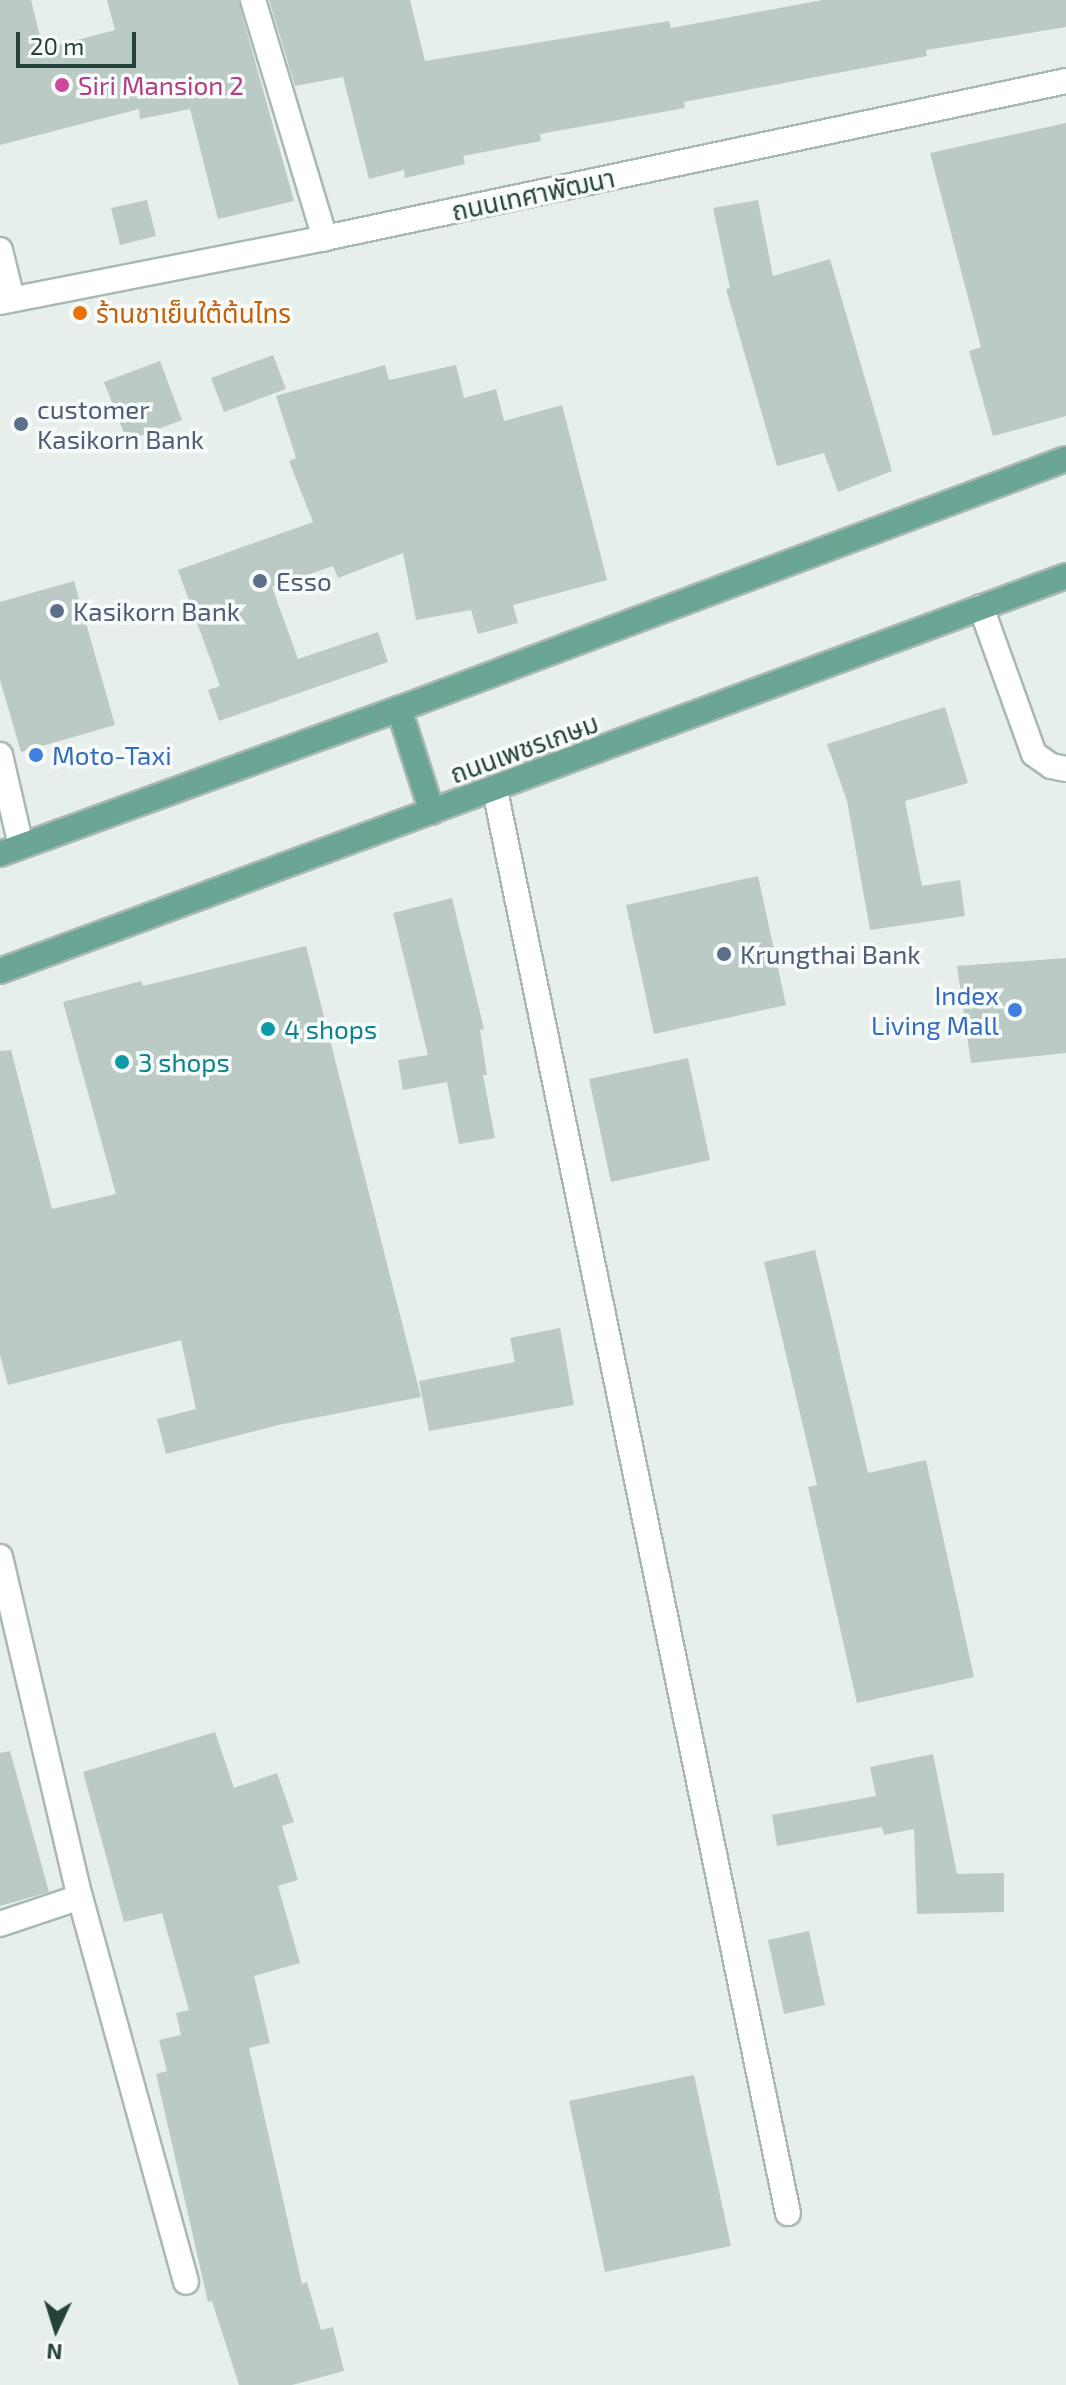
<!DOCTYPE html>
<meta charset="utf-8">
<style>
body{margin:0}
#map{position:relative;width:1066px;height:2385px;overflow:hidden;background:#e6efeb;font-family:"Exo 2","Noto Sans Thai",sans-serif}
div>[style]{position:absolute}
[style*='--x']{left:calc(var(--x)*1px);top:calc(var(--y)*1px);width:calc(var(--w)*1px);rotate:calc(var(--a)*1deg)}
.building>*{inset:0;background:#bbcac4}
.roads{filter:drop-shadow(2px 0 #a8b8b2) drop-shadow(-2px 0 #a8b8b2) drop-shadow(0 2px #a8b8b2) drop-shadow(0 -2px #a8b8b2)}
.minor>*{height:24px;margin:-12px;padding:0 12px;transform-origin:12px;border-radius:12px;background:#fff}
.major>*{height:24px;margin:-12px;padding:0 12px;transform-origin:12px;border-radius:12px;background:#6aa596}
.dots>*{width:22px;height:22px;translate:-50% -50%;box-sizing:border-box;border:4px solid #f7fbf9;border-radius:50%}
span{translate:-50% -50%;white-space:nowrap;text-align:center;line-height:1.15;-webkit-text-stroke:7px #f7fbf9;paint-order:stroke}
.hotel-label{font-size:26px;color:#b23c85}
.left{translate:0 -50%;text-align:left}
.street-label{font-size:26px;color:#24423a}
.food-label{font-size:26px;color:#c56008}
.service-label{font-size:26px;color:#4e5e75}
.shop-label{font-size:26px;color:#366cbe}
.right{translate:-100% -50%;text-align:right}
.culture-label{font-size:26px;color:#0d838f}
.north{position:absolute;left:16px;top:2289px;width:80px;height:80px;-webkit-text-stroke:6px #f7fbf9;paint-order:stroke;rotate:184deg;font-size:22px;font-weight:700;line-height:32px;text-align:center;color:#24423a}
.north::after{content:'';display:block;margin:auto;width:28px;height:36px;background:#24423a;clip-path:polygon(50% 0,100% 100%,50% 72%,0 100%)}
.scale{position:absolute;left:16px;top:32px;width:120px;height:36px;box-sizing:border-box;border:4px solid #24423a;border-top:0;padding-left:10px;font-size:24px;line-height:28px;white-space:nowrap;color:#24423a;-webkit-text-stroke:6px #f7fbf9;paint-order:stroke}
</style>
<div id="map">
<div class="building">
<div style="clip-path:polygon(0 0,31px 0,43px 49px,115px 30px,107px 0,238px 0,294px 201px,218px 219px,190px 109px,140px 119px,139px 109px,0 145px)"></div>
<div style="clip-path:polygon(269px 0,410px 0,425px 61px,669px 21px,671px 28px,823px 0,1066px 0,1066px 27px,926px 50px,927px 56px,684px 102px,685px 108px,540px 134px,541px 141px,463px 156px,465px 164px,405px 178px,404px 170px,369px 179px,343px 77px,295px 86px)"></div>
<div style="clip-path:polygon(1066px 123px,1066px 416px,993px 436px,969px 351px,981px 347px,930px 153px)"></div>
<div style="clip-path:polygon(147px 200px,156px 236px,120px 245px,111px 208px)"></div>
<div style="clip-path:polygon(758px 200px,773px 276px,830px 259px,892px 471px,838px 492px,824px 453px,777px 466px,726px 289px,730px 288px,713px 208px)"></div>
<div style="clip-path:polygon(273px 355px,286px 389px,224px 412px,211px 378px)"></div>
<div style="clip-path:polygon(160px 361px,182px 420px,127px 441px,104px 382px)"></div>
<div style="clip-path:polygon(385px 365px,389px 380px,456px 365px,464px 398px,496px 389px,504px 421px,562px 405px,607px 580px,513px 605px,518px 623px,478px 634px,471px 610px,416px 620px,403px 553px,338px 578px,333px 566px,272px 587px,298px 659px,378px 632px,388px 662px,219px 721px,208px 690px,220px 686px,178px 570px,313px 522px,289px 461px,296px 458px,276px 396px)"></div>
<div style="clip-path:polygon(74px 581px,115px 725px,21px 752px,0 680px,0 602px)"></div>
<div style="clip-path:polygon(945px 707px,968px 783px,905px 801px,922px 886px,960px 880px,965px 916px,870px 930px,847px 801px,827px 744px)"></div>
<div style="clip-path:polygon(758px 876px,786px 1005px,654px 1034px,626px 905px)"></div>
<div style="clip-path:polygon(452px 898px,484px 1029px,480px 1030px,487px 1075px,483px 1075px,495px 1138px,459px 1144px,447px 1082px,403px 1090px,398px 1060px,428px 1055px,393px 913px)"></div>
<div style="clip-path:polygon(306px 946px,421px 1397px,278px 1425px,166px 1454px,157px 1419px,196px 1409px,181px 1340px,8px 1385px,0 1355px,0 1051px,11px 1050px,52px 1209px,116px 1194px,63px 1002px,141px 981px,143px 986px)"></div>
<div style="clip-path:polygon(1066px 958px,1066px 1053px,971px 1063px,957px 966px)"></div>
<div style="clip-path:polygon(688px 1058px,710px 1160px,611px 1182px,589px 1079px)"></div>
<div style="clip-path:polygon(815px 1250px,868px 1473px,926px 1460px,974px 1677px,857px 1703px,808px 1487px,817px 1485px,764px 1262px)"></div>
<div style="clip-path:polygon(560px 1328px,574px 1405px,429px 1431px,419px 1381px,515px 1362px,510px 1338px)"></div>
<div style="clip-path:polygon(215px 1732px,234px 1788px,277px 1773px,294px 1822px,282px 1826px,298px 1880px,278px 1886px,300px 1963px,254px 1976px,270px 2043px,249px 2048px,302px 2284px,307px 2282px,321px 2330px,333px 2327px,344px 2371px,292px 2385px,239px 2385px,212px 2301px,208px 2302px,156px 2074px,167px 2071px,159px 2040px,181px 2035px,176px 2013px,189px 2010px,162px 1913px,124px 1922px,83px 1772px)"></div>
<div style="clip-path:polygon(10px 1751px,49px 1892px,0 1906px,0 1753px)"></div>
<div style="clip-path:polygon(933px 1754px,957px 1874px,1004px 1873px,1004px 1912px,917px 1914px,914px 1829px,884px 1835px,882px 1827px,777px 1846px,772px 1815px,876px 1796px,870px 1767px)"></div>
<div style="clip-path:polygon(809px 1931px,825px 2005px,784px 2014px,768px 1940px)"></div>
<div style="clip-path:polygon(694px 2075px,731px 2246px,605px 2272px,569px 2101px)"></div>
</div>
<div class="roads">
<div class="minor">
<div style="--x:253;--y:0;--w:249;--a:73.2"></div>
<div style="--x:0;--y:250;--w:50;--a:76.2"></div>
<div style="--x:0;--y:302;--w:331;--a:-11.1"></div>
<div style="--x:325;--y:238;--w:757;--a:-11.96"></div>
<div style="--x:981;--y:607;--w:156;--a:70.2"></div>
<div style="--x:1034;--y:754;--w:21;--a:35"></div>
<div style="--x:1051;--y:766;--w:15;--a:11"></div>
<div style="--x:0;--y:755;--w:93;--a:77"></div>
<div style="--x:495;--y:790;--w:1453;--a:78.37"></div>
<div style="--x:0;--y:1557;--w:349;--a:76.8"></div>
<div style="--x:80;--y:1897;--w:399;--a:74.6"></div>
<div style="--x:0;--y:1924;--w:84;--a:-18.6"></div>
</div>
<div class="major">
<div style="--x:399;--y:709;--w:108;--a:72.2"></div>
<div style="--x:0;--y:854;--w:425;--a:-20"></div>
<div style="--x:399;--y:709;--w:712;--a:-20.55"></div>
<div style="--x:0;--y:971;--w:1137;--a:-20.33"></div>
</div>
</div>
<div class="dots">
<div style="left:62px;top:85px;background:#d1479c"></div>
<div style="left:80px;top:313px;background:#e8710a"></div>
<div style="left:21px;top:424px;background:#5c6f8a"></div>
<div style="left:260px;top:581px;background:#5c6f8a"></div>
<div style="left:57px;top:611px;background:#5c6f8a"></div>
<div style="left:36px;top:755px;background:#3f7fe0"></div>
<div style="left:724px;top:954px;background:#5c6f8a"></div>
<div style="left:1015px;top:1010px;background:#3f7fe0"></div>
<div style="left:268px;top:1029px;background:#0f9aa8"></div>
<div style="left:122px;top:1062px;background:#0f9aa8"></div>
</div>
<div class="hotel-label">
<span class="left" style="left:78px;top:85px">Siri Mansion 2</span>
</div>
<div class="street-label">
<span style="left:533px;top:194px;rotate:-12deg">ถนนเทศาพัฒนา</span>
<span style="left:524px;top:748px;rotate:-20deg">ถนนเพชรเกษม</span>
</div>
<div class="food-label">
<span class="left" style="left:96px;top:313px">ร้านชาเย็นใต้ต้นไทร</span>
</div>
<div class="service-label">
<span class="left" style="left:37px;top:424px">customer<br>Kasikorn Bank</span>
<span class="left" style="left:276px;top:581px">Esso</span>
<span class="left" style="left:73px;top:611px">Kasikorn Bank</span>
<span class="left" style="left:740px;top:954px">Krungthai Bank</span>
</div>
<div class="shop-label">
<span class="left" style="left:52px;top:755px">Moto-Taxi</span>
<span class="right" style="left:999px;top:1010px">Index<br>Living Mall</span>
</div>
<div class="culture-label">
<span class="left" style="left:284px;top:1029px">4 shops</span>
<span class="left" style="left:138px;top:1062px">3 shops</span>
</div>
<div class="north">N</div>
<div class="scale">20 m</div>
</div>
